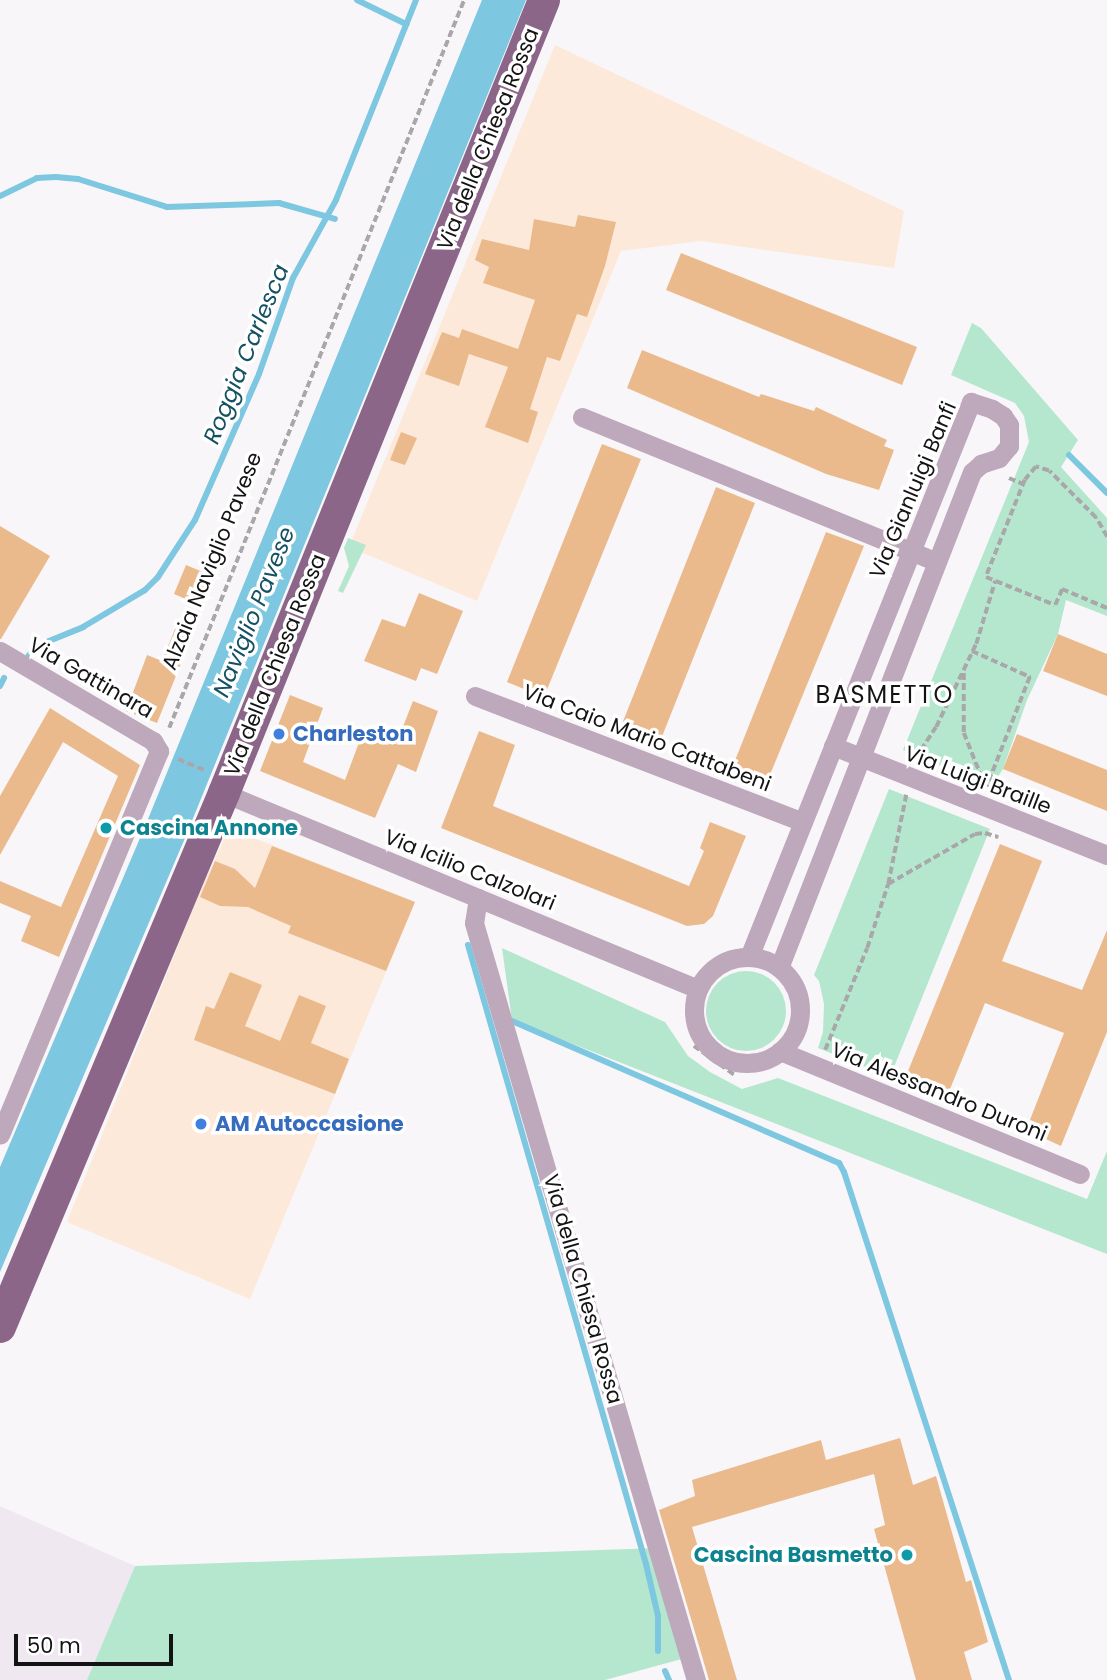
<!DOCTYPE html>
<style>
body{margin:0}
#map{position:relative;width:1107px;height:1680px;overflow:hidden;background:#f9f6f9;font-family:Poppins,sans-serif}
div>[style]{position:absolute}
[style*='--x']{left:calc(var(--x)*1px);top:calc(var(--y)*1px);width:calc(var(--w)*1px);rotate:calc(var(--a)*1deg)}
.commercial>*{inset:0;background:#fde9da}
.built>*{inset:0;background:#f0e8f0}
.green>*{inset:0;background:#b4e7ce}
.round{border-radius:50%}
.water>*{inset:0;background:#7dc7e0}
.stream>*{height:6px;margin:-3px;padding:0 3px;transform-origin:3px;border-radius:3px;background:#7dc7e0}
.building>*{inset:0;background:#eaba8d}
.path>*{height:3.5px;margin-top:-1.75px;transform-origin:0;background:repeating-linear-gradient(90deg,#a9a7a9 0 7px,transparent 0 10.5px)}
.street>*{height:19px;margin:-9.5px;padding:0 9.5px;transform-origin:9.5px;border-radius:9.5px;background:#bea8bb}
.street>.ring{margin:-9.5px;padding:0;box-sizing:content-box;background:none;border:19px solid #bea8bb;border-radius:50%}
.primary>*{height:32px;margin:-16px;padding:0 16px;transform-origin:16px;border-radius:16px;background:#8c6689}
.dots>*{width:19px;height:19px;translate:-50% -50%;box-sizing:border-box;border:4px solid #fff;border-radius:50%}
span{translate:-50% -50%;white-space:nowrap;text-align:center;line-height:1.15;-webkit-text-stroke:7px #fff;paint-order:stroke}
.street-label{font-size:21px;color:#141314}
.shop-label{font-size:21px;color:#366cbe;font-weight:700}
.left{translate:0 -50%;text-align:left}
.culture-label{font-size:21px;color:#0d838f;font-weight:700}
.right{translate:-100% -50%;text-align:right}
.water-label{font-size:23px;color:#145163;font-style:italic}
.quarter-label{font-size:24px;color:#141314;letter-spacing:2px}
.scale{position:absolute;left:14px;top:1634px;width:159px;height:32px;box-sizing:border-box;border:4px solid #141314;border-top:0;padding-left:9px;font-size:21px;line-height:24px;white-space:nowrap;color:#141314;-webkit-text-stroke:5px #fff;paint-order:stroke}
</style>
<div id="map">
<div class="commercial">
<div style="clip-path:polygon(555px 45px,904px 211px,894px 268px,701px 241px,621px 251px,477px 601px,349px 547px)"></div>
<div style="clip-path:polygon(229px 828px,415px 902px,250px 1299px,67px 1222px,198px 896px)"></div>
</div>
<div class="built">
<div style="clip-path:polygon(0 1506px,135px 1566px,87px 1680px,0 1680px)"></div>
</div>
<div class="green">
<div style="clip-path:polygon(972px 323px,981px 328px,1078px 440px,1061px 467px,1107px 518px,1107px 616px,1066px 600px,1058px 634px,1027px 700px,1003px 769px,991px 787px,903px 750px,1029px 442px,1024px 416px,1015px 403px,951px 375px)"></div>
<div style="clip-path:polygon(348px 538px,366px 545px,343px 593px,338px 591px,349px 566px,344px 548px)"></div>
<div style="clip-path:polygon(889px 789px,990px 829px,890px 1077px,818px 1048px,823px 1032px,824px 1004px,819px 981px,814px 975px)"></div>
<div style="clip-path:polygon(502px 948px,665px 1022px,688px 1056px,710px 1072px,742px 1089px,778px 1078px,1087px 1199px,1107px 1151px,1107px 1254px,512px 1020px)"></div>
<div class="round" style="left:706px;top:971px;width:80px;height:80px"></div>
<div style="clip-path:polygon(658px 1548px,689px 1657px,605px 1680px,87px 1680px,135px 1566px)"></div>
</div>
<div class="water">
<div style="clip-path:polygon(482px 0,526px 0,185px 838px,0 1272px,0 1167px,146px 824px)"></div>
</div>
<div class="stream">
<div style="--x:357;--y:0;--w:55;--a:26.1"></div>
<div style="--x:0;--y:196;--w:41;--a:-25.9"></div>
<div style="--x:37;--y:178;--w:19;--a:-3"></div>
<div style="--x:56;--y:177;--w:22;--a:5"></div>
<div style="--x:78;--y:179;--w:93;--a:17.5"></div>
<div style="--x:167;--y:207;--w:112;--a:-2"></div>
<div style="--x:279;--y:203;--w:58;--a:15.9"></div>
<div style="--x:1069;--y:455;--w:54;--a:45"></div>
<div style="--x:29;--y:655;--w:24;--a:-35"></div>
<div style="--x:49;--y:641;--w:37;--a:-22"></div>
<div style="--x:83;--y:627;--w:72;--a:-30.8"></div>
<div style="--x:145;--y:590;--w:18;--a:-45"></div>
<div style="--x:158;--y:577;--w:68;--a:-57"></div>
<div style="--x:195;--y:520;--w:159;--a:-66.3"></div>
<div style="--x:259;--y:374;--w:102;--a:-70.5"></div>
<div style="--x:293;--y:278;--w:89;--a:-61.1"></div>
<div style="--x:336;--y:200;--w:215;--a:-68.2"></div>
<div style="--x:0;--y:686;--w:9;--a:-63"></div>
<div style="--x:468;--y:945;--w:644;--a:73.96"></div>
<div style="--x:646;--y:1564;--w:53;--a:77"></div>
<div style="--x:658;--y:1616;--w:35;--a:90"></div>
<div style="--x:512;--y:1021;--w:357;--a:23.5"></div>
<div style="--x:839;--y:1163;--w:10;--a:61"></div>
<div style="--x:844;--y:1172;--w:534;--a:72.01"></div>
<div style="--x:665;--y:1671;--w:10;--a:66"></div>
</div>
<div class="building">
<div style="clip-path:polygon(578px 215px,616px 222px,605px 266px,587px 317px,577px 314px,560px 361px,547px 357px,530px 409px,538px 412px,528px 443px,485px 427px,508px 367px,469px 354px,459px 386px,425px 374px,442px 332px,459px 338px,462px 329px,518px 349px,535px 300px,483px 283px,489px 267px,475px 260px,482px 239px,529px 250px,534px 219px,575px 227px)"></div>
<div style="clip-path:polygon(681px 253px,917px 347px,902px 385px,666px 290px)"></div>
<div style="clip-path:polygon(642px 350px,759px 397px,761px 394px,814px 411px,816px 407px,887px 440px,884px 446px,894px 450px,879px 490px,826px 474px,627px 388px)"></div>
<div style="clip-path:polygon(401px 432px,417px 438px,405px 465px,390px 460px)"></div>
<div style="clip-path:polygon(602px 444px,641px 459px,544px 697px,507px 682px)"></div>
<div style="clip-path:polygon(716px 487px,755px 503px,661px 739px,622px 724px)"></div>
<div style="clip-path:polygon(0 526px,50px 556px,1px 639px,0 639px)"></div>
<div style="clip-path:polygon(826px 532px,864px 546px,767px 782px,732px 768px)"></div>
<div style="clip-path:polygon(186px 565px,215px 577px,202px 606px,174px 594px)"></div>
<div style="clip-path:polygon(419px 593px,463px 611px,437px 674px,421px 668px,416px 681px,364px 661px,382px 619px,405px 627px)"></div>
<div style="clip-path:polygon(175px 629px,192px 636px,157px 723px,126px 711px,147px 655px,162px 661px)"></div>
<div style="clip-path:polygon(1058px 634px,1107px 654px,1107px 696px,1043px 671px)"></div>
<div style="clip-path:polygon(290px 695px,323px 708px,303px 762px,345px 780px,364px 729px,397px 742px,413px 701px,438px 711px,416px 772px,398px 764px,375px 818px,260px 771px)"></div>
<div style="clip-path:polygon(50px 708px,140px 765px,59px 957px,21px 941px,31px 916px,0 903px,0 881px,61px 907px,118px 776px,63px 742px,0 855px,0 796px)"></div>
<div style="clip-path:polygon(479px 731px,515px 745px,493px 806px,689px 886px,704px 851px,700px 848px,710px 822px,746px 836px,713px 916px,704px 924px,687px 926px,441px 828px)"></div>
<div style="clip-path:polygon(1017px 734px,1107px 770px,1107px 811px,1003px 769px)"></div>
<div style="clip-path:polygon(1000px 844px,1042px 861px,1002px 961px,1082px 990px,1107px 930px,1107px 1032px,1061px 1146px,1026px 1130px,1064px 1033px,985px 1003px,946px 1099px,904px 1081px)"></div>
<div style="clip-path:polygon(272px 846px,415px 902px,386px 971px,288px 933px,291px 926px,248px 907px,220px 906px,200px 897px,215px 861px,235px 869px,255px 888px)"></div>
<div style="clip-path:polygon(230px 972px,262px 985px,245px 1026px,280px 1041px,299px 995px,326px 1006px,311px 1043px,349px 1059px,335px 1094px,194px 1040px,206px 1006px,214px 1009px)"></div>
<div style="clip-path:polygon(900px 1438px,913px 1485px,936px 1476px,966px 1582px,971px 1580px,988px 1642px,964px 1652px,972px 1680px,916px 1680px,874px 1529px,885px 1525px,874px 1474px,692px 1527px,737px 1680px,709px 1680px,659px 1510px,695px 1496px,692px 1480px,821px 1440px,826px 1460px)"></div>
</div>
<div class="path">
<div style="--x:1009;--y:478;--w:15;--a:23"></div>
<div style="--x:1107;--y:537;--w:22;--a:-120"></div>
<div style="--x:1096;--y:518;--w:66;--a:-135"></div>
<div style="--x:1049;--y:471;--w:14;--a:-163"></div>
<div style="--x:1036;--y:467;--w:17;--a:130"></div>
<div style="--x:1025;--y:480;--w:105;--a:111.9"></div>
<div style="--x:986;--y:577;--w:74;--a:22.1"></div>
<div style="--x:1055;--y:605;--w:17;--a:-66"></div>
<div style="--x:1062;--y:589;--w:49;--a:22.9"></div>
<div style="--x:972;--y:651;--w:64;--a:24.1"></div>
<div style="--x:1030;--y:677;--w:118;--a:111.4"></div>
<div style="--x:964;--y:673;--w:60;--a:90"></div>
<div style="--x:964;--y:733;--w:54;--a:68.2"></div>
<div style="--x:169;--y:728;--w:785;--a:-67.94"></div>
<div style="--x:178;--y:759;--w:30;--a:23"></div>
<div style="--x:915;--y:759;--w:38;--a:-57"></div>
<div style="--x:936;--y:727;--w:92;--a:-64.3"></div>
<div style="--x:976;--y:644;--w:66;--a:-73.2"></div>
<div style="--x:888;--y:884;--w:100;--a:-29.9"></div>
<div style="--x:975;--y:834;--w:10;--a:-6"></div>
<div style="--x:985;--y:833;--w:14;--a:17"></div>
<div style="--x:694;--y:1046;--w:52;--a:35.5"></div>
<div style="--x:825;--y:1050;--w:110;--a:-67.6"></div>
<div style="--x:867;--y:948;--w:67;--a:-71.8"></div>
<div style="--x:888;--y:884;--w:91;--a:-78.6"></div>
</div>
<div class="street">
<div style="--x:582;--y:417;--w:383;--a:22.2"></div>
<div style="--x:0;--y:651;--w:178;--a:30.5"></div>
<div style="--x:153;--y:741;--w:12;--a:59"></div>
<div style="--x:159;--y:751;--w:415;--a:112.5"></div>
<div style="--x:475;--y:696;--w:351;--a:21"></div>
<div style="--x:833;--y:746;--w:295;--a:21.7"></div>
<div style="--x:224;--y:793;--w:513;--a:22.47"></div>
<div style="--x:478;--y:898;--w:25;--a:99"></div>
<div style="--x:474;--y:923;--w:789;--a:73.66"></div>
<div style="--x:749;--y:957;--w:598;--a:-68.2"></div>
<div style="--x:971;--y:402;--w:22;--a:18"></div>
<div style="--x:992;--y:409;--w:13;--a:32"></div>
<div style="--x:1003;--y:416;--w:11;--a:56"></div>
<div style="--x:1009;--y:425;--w:21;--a:90"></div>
<div style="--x:1009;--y:446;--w:16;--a:130"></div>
<div style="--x:999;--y:458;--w:19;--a:162"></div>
<div style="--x:981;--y:464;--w:12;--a:138"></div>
<div style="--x:972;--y:472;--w:532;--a:111.26"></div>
<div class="ring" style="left:694px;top:957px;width:87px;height:87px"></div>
<div style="--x:780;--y:1051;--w:324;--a:22.3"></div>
</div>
<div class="primary">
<div style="--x:0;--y:1327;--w:579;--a:-67.24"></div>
<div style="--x:224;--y:793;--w:855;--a:-68.02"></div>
</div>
<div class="dots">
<div style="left:279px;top:734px;background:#3f7fe0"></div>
<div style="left:106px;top:828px;background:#0f9aa8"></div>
<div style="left:201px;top:1124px;background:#3f7fe0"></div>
<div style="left:907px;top:1555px;background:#0f9aa8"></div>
</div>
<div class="street-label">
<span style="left:488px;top:139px;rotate:-68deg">Via della Chiesa Rossa</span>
<span style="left:913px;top:490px;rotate:-67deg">Via Gianluigi Banfi</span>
<span style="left:212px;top:561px;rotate:-68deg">Alzaia Naviglio Pavese</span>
<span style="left:275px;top:665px;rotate:-68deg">Via della Chiesa Rossa</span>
<span style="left:91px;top:678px;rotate:30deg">Via Gattinara</span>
<span style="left:647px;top:738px;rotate:21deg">Via Caio Mario Cattabeni</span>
<span style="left:978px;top:780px;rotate:21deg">Via Luigi Braille</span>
<span style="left:470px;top:870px;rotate:22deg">Via Icilio Calzolari</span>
<span style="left:939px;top:1092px;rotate:22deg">Via Alessandro Duroni</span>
<span style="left:583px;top:1289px;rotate:74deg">Via della Chiesa Rossa</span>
</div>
<div class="shop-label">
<span class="left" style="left:293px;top:734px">Charleston</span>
<span class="left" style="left:215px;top:1124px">AM Autoccasione</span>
</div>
<div class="culture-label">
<span class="left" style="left:120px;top:828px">Cascina Annone</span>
<span class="right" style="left:893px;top:1555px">Cascina Basmetto</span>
</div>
<div class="water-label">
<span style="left:246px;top:354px;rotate:-68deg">Roggia Carlesca</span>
<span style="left:254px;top:612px;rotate:-68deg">Naviglio Pavese</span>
</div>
<div class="quarter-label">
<span style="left:885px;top:695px">BASMETTO</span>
</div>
<div class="scale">50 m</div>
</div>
